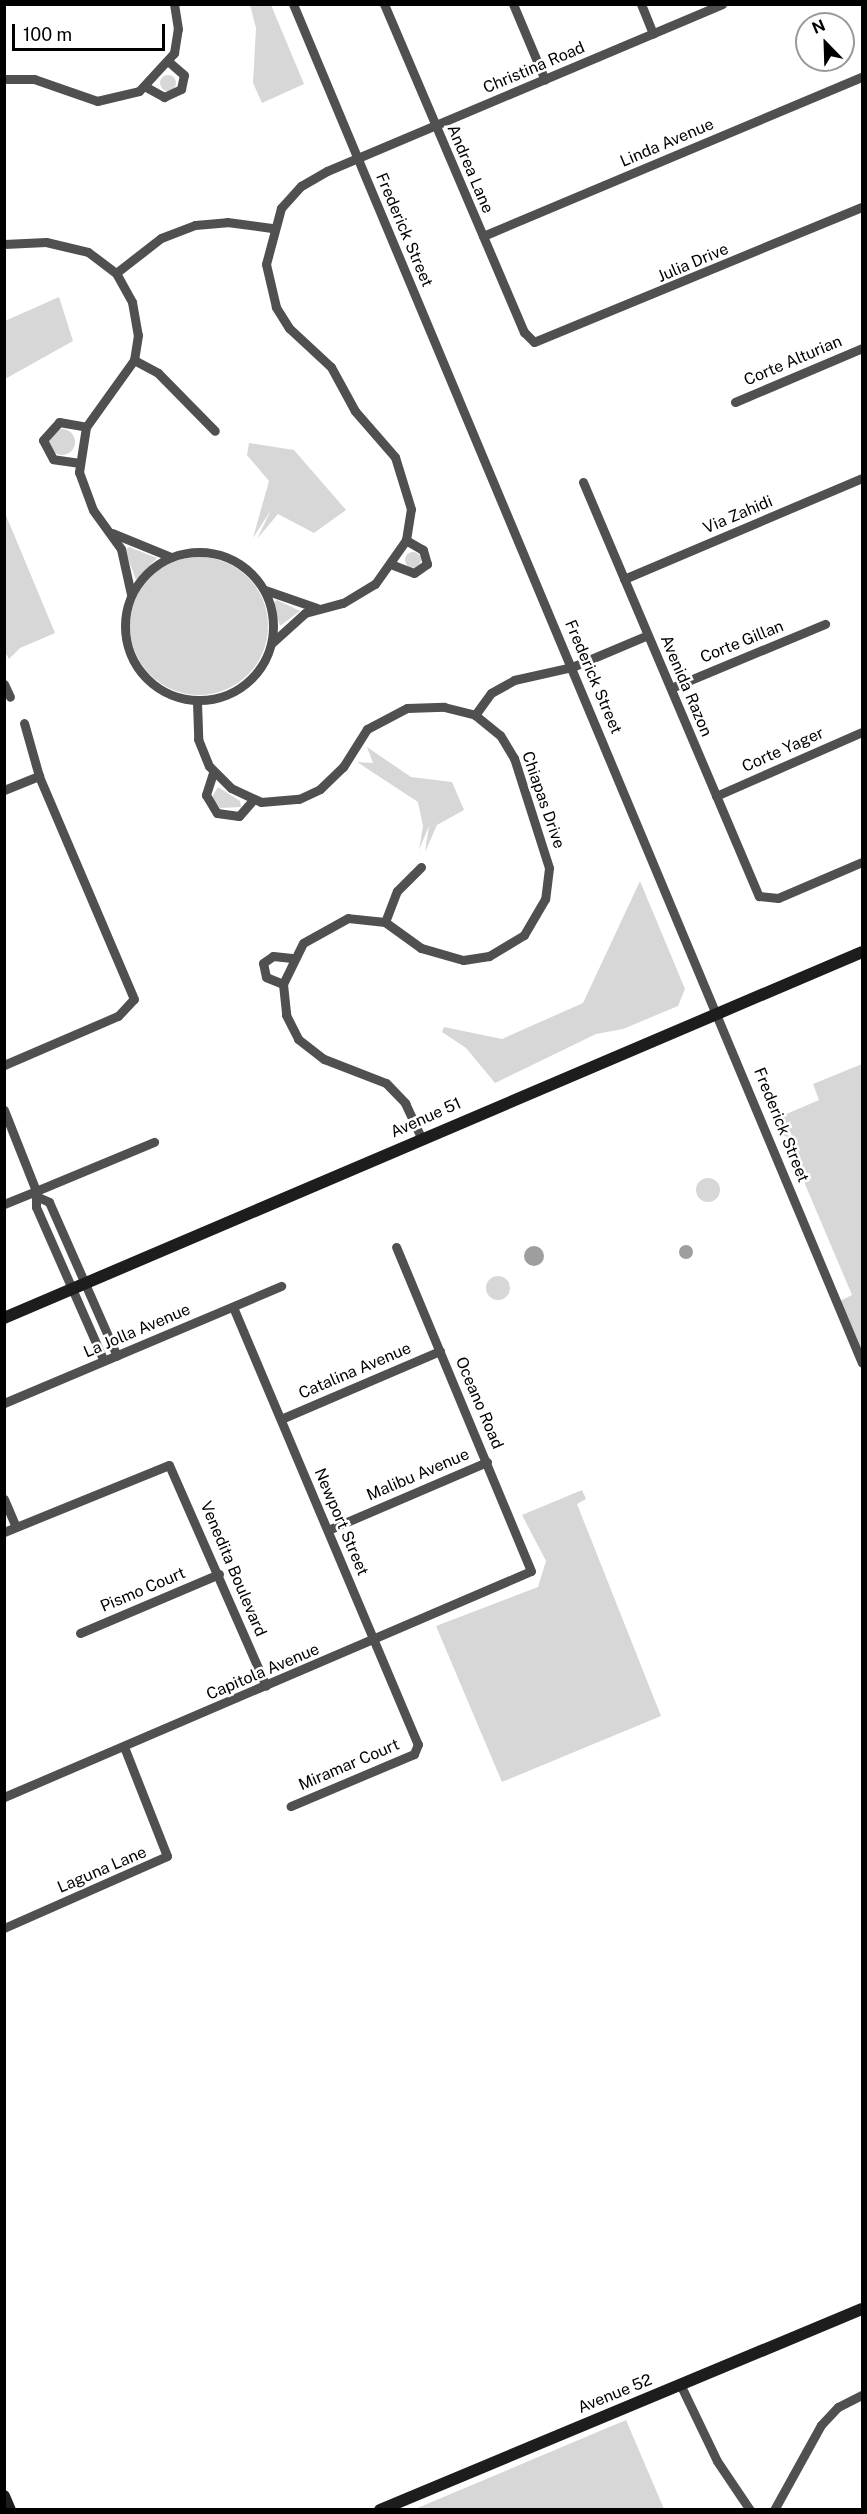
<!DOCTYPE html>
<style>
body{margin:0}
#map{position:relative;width:867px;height:2514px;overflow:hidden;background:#fff;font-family:"Public Sans",sans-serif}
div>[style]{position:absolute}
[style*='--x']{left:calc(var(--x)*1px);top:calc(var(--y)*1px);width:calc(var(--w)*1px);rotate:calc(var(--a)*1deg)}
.green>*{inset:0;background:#d7d7d7}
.round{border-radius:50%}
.water>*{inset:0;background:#9e9e9e}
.street>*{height:9px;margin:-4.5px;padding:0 4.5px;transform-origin:4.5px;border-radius:4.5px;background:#505050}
.street>.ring{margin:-4.5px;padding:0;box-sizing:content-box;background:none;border:9px solid #505050;border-radius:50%}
.secondary>*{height:12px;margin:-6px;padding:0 6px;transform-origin:6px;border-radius:6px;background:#1d1d1d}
span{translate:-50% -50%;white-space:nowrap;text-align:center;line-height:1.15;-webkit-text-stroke:5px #fff;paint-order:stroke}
.street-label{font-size:16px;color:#000}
.frame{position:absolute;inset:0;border:6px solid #000;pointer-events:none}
.north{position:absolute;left:795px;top:12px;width:60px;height:60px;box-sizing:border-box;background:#fff;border:2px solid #999;border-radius:50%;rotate:337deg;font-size:16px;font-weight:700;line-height:24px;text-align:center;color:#000}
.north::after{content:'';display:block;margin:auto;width:21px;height:27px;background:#000;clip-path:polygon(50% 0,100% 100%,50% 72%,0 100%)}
.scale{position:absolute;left:12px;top:24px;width:153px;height:27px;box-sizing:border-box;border:3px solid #000;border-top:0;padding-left:8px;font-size:18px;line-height:21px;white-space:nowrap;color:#000;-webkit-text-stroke:4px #fff;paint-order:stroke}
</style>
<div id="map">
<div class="green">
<div style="clip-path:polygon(250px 5px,271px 5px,304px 84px,262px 103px,253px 83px,256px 28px)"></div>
<div class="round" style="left:160px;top:75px;width:16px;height:16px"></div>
<div style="clip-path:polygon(59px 297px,73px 341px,5px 379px,5px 321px)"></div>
<div class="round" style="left:49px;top:429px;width:26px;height:26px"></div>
<div style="clip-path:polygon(249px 443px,294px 450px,346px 510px,314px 533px,278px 514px,257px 539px,271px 510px,253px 538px,269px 481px,247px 455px)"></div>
<div style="clip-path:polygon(5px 513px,55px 633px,20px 648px,9px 659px,4px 650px)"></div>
<div style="clip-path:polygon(129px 547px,157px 558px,136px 580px,125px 550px)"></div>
<div class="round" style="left:405px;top:552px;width:16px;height:16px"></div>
<div class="round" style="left:130px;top:557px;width:138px;height:138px"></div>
<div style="clip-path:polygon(277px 600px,300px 611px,280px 626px,273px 603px)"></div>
<div style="clip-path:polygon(367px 747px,411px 777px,452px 782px,464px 810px,437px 825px,425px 852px,429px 826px,419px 850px,423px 826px,418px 802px,357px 762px,373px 763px)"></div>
<div style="clip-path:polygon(218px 787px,240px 801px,241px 807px,220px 808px,212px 797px)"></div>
<div style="clip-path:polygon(640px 881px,685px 989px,678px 1006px,623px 1029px,596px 1034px,495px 1083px,466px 1048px,442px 1032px,444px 1027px,502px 1039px,583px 1003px)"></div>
<div style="clip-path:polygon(862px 1064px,862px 1353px,840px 1301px,852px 1295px,777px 1118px,819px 1100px,813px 1084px)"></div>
<div class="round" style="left:696px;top:1178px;width:24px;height:24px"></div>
<div class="round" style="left:486px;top:1276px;width:24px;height:24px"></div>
<div style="clip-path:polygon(582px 1490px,586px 1499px,577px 1504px,661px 1716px,502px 1782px,436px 1626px,538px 1587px,546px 1561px,522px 1515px)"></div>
<div style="clip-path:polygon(626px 2420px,664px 2509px,415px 2509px)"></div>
</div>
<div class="water">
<div class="round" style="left:679px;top:1245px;width:14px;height:14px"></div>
<div class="round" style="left:524px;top:1246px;width:20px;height:20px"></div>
</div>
<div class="street">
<div style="--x:293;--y:4;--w:1473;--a:67.28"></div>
<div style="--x:384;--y:4;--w:357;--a:66.9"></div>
<div style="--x:524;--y:332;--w:14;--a:45"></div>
<div style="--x:534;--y:342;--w:355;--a:-22.4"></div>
<div style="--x:513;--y:4;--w:82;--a:67.2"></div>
<div style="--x:641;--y:4;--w:32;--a:68"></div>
<div style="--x:4;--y:79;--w:30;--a:0"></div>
<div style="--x:34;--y:79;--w:67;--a:19.2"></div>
<div style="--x:97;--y:101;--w:43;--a:-13.4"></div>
<div style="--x:139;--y:91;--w:52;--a:-47.4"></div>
<div style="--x:174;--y:53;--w:24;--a:-81"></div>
<div style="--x:178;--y:29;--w:25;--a:-99"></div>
<div style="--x:146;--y:87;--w:21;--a:29"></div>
<div style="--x:164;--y:97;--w:19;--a:-25"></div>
<div style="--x:181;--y:89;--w:14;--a:-78"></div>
<div style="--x:184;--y:75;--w:20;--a:-139"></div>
<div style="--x:483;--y:236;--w:411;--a:-22.8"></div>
<div style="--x:4;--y:244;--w:42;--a:-2.7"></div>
<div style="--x:46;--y:242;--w:43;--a:13.4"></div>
<div style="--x:88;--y:252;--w:35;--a:37"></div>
<div style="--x:116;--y:273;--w:33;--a:61"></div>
<div style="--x:132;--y:302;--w:34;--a:80"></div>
<div style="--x:138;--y:335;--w:25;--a:99"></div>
<div style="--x:134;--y:360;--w:82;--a:125.6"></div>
<div style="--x:86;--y:427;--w:46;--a:98.8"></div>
<div style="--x:79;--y:472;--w:40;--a:69.8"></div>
<div style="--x:93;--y:510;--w:48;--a:54.3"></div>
<div style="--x:121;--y:549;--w:46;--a:77.5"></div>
<div style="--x:116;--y:273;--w:57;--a:-37.9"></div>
<div style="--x:161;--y:238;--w:36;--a:-21"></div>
<div style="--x:195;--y:225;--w:32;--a:-5"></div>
<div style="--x:227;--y:222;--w:45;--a:7.6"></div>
<div style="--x:134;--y:360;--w:27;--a:28"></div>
<div style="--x:158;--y:373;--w:81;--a:45.5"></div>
<div style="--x:735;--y:402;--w:138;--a:-23"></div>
<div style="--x:80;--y:463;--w:27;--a:-172"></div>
<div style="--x:53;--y:459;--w:21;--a:-118"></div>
<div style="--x:43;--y:440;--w:24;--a:-48"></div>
<div style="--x:59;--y:422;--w:27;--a:10"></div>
<div style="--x:583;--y:482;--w:450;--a:67"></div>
<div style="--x:759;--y:896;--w:19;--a:6"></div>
<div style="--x:778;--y:898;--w:91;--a:-23.2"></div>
<div style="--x:112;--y:533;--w:64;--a:22.1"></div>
<div class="ring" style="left:125px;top:552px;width:139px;height:139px"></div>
<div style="--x:393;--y:565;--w:22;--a:21"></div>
<div style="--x:414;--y:573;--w:16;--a:-35"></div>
<div style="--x:427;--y:564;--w:15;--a:-106"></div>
<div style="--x:423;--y:550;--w:20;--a:-150"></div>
<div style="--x:624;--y:579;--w:259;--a:-23"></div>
<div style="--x:265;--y:590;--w:55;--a:19.1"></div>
<div style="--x:273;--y:642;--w:43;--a:-42.2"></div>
<div style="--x:305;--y:613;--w:39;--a:-15"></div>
<div style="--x:343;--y:603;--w:37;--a:-31"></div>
<div style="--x:375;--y:584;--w:54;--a:-54.8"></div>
<div style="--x:406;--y:540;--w:31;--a:-81"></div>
<div style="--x:411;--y:509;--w:54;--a:-107.1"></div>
<div style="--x:395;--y:457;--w:61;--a:-131"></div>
<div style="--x:355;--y:411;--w:50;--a:-118.6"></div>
<div style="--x:331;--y:367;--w:57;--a:-137.1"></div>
<div style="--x:289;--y:328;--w:25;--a:-122"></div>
<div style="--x:276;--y:307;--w:44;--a:-103.1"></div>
<div style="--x:266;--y:264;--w:58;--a:-75"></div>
<div style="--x:281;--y:208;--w:30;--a:-48"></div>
<div style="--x:301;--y:186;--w:30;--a:-30"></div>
<div style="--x:327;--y:171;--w:429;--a:-22.9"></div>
<div style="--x:4;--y:684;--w:14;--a:65"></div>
<div style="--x:671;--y:688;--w:167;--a:-22.6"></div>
<div style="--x:197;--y:702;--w:37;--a:88"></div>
<div style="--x:198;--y:739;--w:29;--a:68"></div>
<div style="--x:209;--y:766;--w:31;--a:45"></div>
<div style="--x:231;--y:788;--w:33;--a:25"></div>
<div style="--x:261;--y:802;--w:38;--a:-5"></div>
<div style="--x:299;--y:799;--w:23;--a:-25"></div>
<div style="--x:320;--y:789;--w:32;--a:-44"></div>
<div style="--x:343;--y:767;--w:45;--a:-57.7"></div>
<div style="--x:367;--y:729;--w:45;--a:-27.7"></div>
<div style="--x:407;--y:708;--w:37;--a:-2"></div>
<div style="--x:444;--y:707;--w:32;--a:14"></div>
<div style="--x:475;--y:715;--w:32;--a:39"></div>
<div style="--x:500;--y:735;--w:27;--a:59"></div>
<div style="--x:514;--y:758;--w:115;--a:72.3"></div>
<div style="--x:549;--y:868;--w:31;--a:97"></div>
<div style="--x:545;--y:899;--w:42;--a:120.3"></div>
<div style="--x:524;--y:935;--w:41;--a:149"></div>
<div style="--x:489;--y:956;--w:26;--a:171"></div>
<div style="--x:463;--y:960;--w:44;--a:-164.1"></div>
<div style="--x:421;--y:948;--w:44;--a:-144.2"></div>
<div style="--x:385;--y:922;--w:37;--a:-174"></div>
<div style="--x:348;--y:918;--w:51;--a:150.9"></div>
<div style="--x:303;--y:943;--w:46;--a:116"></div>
<div style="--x:283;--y:984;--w:31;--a:84"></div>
<div style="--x:286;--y:1015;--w:27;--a:63"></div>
<div style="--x:298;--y:1039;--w:33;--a:38"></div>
<div style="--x:324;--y:1059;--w:66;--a:21.2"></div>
<div style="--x:386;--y:1083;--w:28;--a:46"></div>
<div style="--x:405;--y:1103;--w:38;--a:65"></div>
<div style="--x:475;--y:715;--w:27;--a:-54"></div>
<div style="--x:491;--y:693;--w:26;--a:-29"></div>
<div style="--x:514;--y:680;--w:59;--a:-12.6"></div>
<div style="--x:572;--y:667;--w:82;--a:-22.8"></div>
<div style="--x:213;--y:773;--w:23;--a:108"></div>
<div style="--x:206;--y:795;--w:21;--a:59"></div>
<div style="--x:217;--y:813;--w:22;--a:8"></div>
<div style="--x:239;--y:816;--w:21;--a:-49"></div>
<div style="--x:4;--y:790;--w:38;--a:-22"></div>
<div style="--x:716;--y:796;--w:159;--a:-23.7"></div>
<div style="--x:385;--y:922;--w:33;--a:-69"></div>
<div style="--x:397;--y:891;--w:34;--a:-45"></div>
<div style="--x:283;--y:984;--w:18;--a:-158"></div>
<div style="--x:266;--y:977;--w:14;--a:-102"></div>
<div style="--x:263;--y:963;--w:12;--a:-35"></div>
<div style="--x:273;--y:956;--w:19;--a:6"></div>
<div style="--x:4;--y:1065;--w:124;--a:-23.3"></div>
<div style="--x:118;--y:1016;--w:23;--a:-47"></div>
<div style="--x:134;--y:999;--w:242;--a:-113.1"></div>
<div style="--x:39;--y:776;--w:55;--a:-105.8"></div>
<div style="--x:4;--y:1110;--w:87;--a:68.4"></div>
<div style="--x:36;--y:1191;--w:128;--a:-22.6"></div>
<div style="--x:38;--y:1197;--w:12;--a:24"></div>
<div style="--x:49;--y:1202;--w:168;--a:66.2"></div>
<div style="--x:4;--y:1204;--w:35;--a:-22"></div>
<div style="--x:36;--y:1191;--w:16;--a:90"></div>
<div style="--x:36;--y:1207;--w:168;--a:66.2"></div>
<div style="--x:233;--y:1307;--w:475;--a:67.1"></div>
<div style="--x:418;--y:1744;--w:11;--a:112"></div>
<div style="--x:414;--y:1754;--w:134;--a:157.1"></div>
<div style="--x:4;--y:1403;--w:301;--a:-22.9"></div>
<div style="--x:281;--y:1419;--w:173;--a:-23.2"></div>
<div style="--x:4;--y:1499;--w:30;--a:67"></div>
<div style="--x:328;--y:1530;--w:173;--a:-23.2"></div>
<div style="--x:4;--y:1532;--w:178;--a:-22.1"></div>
<div style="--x:169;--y:1465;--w:241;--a:66.3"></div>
<div style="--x:80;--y:1633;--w:151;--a:-23"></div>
<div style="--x:4;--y:1797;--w:573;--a:-23.21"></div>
<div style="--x:531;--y:1571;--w:351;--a:-112.6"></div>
<div style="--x:4;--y:1928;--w:178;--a:-23.8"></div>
<div style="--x:167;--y:1856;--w:117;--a:-111.5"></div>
<div style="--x:680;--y:2384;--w:85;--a:64.3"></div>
<div style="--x:717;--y:2461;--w:59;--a:56"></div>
<div style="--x:774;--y:2510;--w:97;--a:-61.1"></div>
<div style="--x:821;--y:2425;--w:25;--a:-47"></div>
<div style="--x:838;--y:2407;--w:27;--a:-27"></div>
</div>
<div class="secondary">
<div style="--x:4;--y:1318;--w:933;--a:-23.1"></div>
<div style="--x:4;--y:2496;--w:15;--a:67"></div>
<div style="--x:380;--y:2510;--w:522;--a:-22.64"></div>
</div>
<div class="street-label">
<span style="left:534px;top:68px;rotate:-23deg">Christina Road</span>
<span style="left:667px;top:143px;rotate:-23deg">Linda Avenue</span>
<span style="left:470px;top:169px;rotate:67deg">Andrea Lane</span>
<span style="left:404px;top:230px;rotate:67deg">Frederick Street</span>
<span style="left:693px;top:263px;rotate:-23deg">Julia Drive</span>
<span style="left:793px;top:361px;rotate:-23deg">Corte Alturian</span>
<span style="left:738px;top:515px;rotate:-23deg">Via Zahidi</span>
<span style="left:742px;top:642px;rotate:-22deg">Corte Gillan</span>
<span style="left:593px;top:677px;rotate:67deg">Frederick Street</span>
<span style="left:686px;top:686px;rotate:67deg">Avenida Razon</span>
<span style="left:783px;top:750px;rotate:-24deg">Corte Yager</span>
<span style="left:543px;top:800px;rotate:71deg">Chiapas Drive</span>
<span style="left:426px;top:1118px;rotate:-24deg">Avenue 51</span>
<span style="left:781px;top:1125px;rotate:68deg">Frederick Street</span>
<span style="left:137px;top:1331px;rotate:-23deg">La Jolla Avenue</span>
<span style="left:355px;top:1371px;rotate:-23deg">Catalina Avenue</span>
<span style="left:479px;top:1403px;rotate:67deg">Oceano Road</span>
<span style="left:418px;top:1475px;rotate:-23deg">Malibu Avenue</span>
<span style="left:341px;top:1522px;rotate:67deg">Newport Street</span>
<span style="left:233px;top:1569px;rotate:67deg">Venedita Boulevard</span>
<span style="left:143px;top:1590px;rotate:-23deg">Pismo Court</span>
<span style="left:263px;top:1672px;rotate:-23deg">Capitola Avenue</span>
<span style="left:349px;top:1765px;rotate:-23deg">Miramar Court</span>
<span style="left:102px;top:1870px;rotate:-23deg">Laguna Lane</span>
<span style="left:615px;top:2394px;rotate:-22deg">Avenue 52</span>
</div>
<div class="frame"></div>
<div class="north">N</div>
<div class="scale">100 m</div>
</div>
